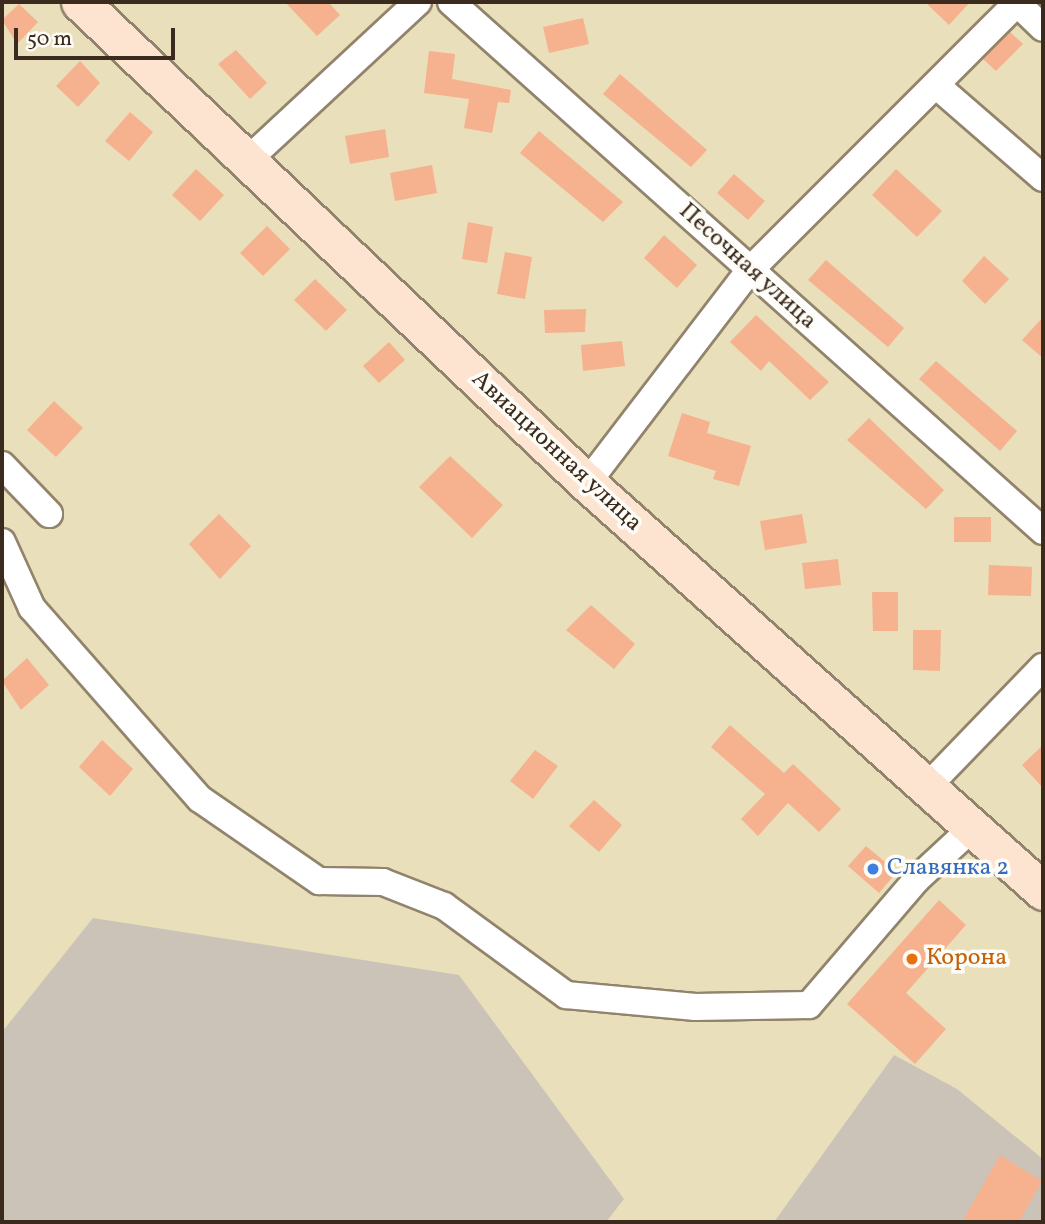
<!DOCTYPE html>
<meta charset="utf-8">
<style>
body{margin:0}
#map{position:relative;width:1045px;height:1224px;overflow:hidden;background:#e9dfbb;font-family:Vollkorn,serif}
div>[style]{position:absolute}
[style*='--x']{left:calc(var(--x)*1px);top:calc(var(--y)*1px);width:calc(var(--w)*1px);rotate:calc(var(--a)*1deg)}
.industrial>*{inset:0;background:#cbc3b8}
.building>*{inset:0;background:#f6b18e}
.roads{filter:drop-shadow(2px 0 #92846c) drop-shadow(-2px 0 #92846c) drop-shadow(0 2px #92846c) drop-shadow(0 -2px #92846c)}
.minor>*{height:26px;margin:-13px;padding:0 13px;transform-origin:13px;border-radius:13px;background:#fff}
.secondary>*{height:37px;margin:-18.5px;padding:0 18.5px;transform-origin:18.5px;border-radius:18.5px;background:#fde4d1}
.dots>*{width:19px;height:19px;translate:-50% -50%;box-sizing:border-box;border:4px solid #fdfcf7;border-radius:50%}
span{translate:-50% -50%;white-space:nowrap;text-align:center;line-height:1.15;-webkit-text-stroke:7px #fdfcf7;paint-order:stroke}
.street-label{font-size:24px;color:#3b2a1e}
.shop-label{font-size:24px;color:#366cbe}
.left{translate:0 -50%;text-align:left}
.food-label{font-size:24px;color:#c56008}
.frame{position:absolute;inset:0;border:4px solid #3b2a1e;pointer-events:none}
.scale{position:absolute;left:14px;top:28px;width:161px;height:32px;box-sizing:border-box;border:4px solid #3b2a1e;border-top:0;padding-left:9px;font-size:21px;line-height:24px;white-space:nowrap;color:#3b2a1e;-webkit-text-stroke:5px #fdfcf7;paint-order:stroke}
</style>
<div id="map">
<div class="industrial">
<div style="clip-path:polygon(93px 918px,459px 975px,624px 1199px,606px 1222px,2px 1222px,2px 1032px)"></div>
<div style="clip-path:polygon(894px 1055px,957px 1089px,1043px 1159px,1043px 1222px,774px 1222px)"></div>
</div>
<div class="building">
<div style="clip-path:polygon(285px 2px,328px 2px,340px 15px,317px 36px)"></div>
<div style="clip-path:polygon(925px 2px,970px 2px,949px 25px)"></div>
<div style="clip-path:polygon(19px 4px,38px 22px,17px 44px,2px 20px)"></div>
<div style="clip-path:polygon(583px 18px,589px 44px,549px 53px,543px 27px)"></div>
<div style="clip-path:polygon(1010px 32px,1023px 44px,996px 71px,983px 59px)"></div>
<div style="clip-path:polygon(236px 50px,267px 83px,250px 99px,218px 64px)"></div>
<div style="clip-path:polygon(429px 51px,455px 54px,452px 79px,511px 90px,509px 103px,498px 102px,492px 133px,464px 128px,469px 99px,424px 93px)"></div>
<div style="clip-path:polygon(80px 61px,100px 83px,78px 107px,56px 86px)"></div>
<div style="clip-path:polygon(620px 74px,707px 150px,691px 167px,603px 94px)"></div>
<div style="clip-path:polygon(130px 112px,153px 132px,129px 161px,105px 141px)"></div>
<div style="clip-path:polygon(385px 129px,389px 157px,350px 164px,345px 136px)"></div>
<div style="clip-path:polygon(539px 131px,623px 202px,603px 222px,520px 153px)"></div>
<div style="clip-path:polygon(432px 165px,437px 193px,395px 201px,390px 173px)"></div>
<div style="clip-path:polygon(196px 169px,224px 195px,200px 221px,172px 195px)"></div>
<div style="clip-path:polygon(896px 169px,942px 211px,917px 237px,872px 195px)"></div>
<div style="clip-path:polygon(734px 174px,765px 201px,748px 220px,717px 193px)"></div>
<div style="clip-path:polygon(468px 222px,493px 227px,487px 263px,462px 259px)"></div>
<div style="clip-path:polygon(267px 226px,290px 249px,263px 276px,240px 253px)"></div>
<div style="clip-path:polygon(664px 235px,697px 265px,677px 288px,644px 258px)"></div>
<div style="clip-path:polygon(505px 252px,532px 257px,525px 299px,497px 294px)"></div>
<div style="clip-path:polygon(984px 256px,1009px 279px,985px 304px,962px 281px)"></div>
<div style="clip-path:polygon(826px 260px,904px 328px,888px 347px,808px 280px)"></div>
<div style="clip-path:polygon(315px 279px,347px 310px,326px 331px,294px 300px)"></div>
<div style="clip-path:polygon(586px 309px,585px 332px,545px 333px,544px 310px)"></div>
<div style="clip-path:polygon(756px 315px,829px 382px,810px 400px,769px 361px,761px 371px,730px 342px)"></div>
<div style="clip-path:polygon(1043px 317px,1043px 358px,1022px 340px)"></div>
<div style="clip-path:polygon(622px 341px,625px 366px,583px 371px,581px 345px)"></div>
<div style="clip-path:polygon(389px 342px,405px 360px,379px 383px,363px 366px)"></div>
<div style="clip-path:polygon(936px 361px,1017px 431px,1000px 451px,919px 379px)"></div>
<div style="clip-path:polygon(54px 401px,83px 428px,56px 457px,27px 430px)"></div>
<div style="clip-path:polygon(682px 413px,710px 422px,707px 433px,751px 446px,739px 486px,713px 479px,716px 471px,668px 456px)"></div>
<div style="clip-path:polygon(869px 418px,944px 490px,926px 509px,847px 440px)"></div>
<div style="clip-path:polygon(450px 456px,503px 505px,472px 538px,419px 487px)"></div>
<div style="clip-path:polygon(219px 514px,251px 546px,220px 579px,189px 544px)"></div>
<div style="clip-path:polygon(802px 514px,807px 543px,765px 550px,760px 521px)"></div>
<div style="clip-path:polygon(954px 517px,991px 517px,991px 542px,954px 542px)"></div>
<div style="clip-path:polygon(838px 559px,841px 585px,805px 589px,802px 563px)"></div>
<div style="clip-path:polygon(989px 565px,1032px 567px,1031px 596px,988px 595px)"></div>
<div style="clip-path:polygon(872px 592px,898px 592px,898px 631px,873px 631px)"></div>
<div style="clip-path:polygon(591px 605px,635px 644px,614px 669px,566px 630px)"></div>
<div style="clip-path:polygon(913px 630px,941px 630px,940px 671px,913px 670px)"></div>
<div style="clip-path:polygon(27px 658px,49px 685px,21px 710px,2px 681px)"></div>
<div style="clip-path:polygon(730px 725px,784px 773px,793px 764px,841px 809px,819px 832px,788px 803px,758px 836px,741px 819px,765px 794px,711px 747px)"></div>
<div style="clip-path:polygon(102px 740px,133px 769px,110px 796px,79px 767px)"></div>
<div style="clip-path:polygon(1043px 745px,1043px 788px,1022px 765px)"></div>
<div style="clip-path:polygon(535px 750px,558px 766px,533px 799px,510px 781px)"></div>
<div style="clip-path:polygon(594px 800px,622px 825px,599px 852px,569px 826px)"></div>
<div style="clip-path:polygon(866px 846px,897px 872px,879px 893px,848px 866px)"></div>
<div style="clip-path:polygon(939px 900px,966px 925px,906px 993px,946px 1029px,915px 1064px,847px 1004px)"></div>
<div style="clip-path:polygon(1000px 1155px,1042px 1181px,1019px 1222px,962px 1222px)"></div>
</div>
<div class="roads">
<div class="minor">
<div style="--x:451;--y:2;--w:794;--a:41.78"></div>
<div style="--x:1016;--y:2;--w:37;--a:44"></div>
<div style="--x:936;--y:85;--w:142;--a:41"></div>
<div style="--x:250;--y:158;--w:229;--a:-42.9"></div>
<div style="--x:2;--y:465;--w:68;--a:46.2"></div>
<div style="--x:587;--y:483;--w:268;--a:-52.6"></div>
<div style="--x:750;--y:270;--w:379;--a:-45"></div>
<div style="--x:2;--y:542;--w:72;--a:65.6"></div>
<div style="--x:32;--y:608;--w:254;--a:48.7"></div>
<div style="--x:200;--y:799;--w:145;--a:34.6"></div>
<div style="--x:319;--y:881;--w:64;--a:0.9"></div>
<div style="--x:383;--y:882;--w:66;--a:21.5"></div>
<div style="--x:444;--y:906;--w:151;--a:36.1"></div>
<div style="--x:566;--y:995;--w:130;--a:5.3"></div>
<div style="--x:695;--y:1007;--w:114;--a:-1"></div>
<div style="--x:809;--y:1005;--w:165;--a:-49.4"></div>
<div style="--x:916;--y:880;--w:76;--a:-42.9"></div>
<div style="--x:927;--y:787;--w:167;--a:-46"></div>
</div>
<div class="secondary">
<div style="--x:80;--y:2;--w:699;--a:43.49"></div>
<div style="--x:587;--y:483;--w:612;--a:41.82"></div>
</div>
</div>
<div class="dots">
<div style="left:873px;top:869px;background:#3f7fe0"></div>
<div style="left:912px;top:959px;background:#e8710a"></div>
</div>
<div class="street-label">
<span style="left:747px;top:267px;rotate:42deg">Песочная улица</span>
<span style="left:556px;top:452px;rotate:43deg">Авиационная улица</span>
</div>
<div class="shop-label">
<span class="left" style="left:887px;top:869px">Славянка 2</span>
</div>
<div class="food-label">
<span class="left" style="left:926px;top:959px">Корона</span>
</div>
<div class="frame"></div>
<div class="scale">50 m</div>
</div>
